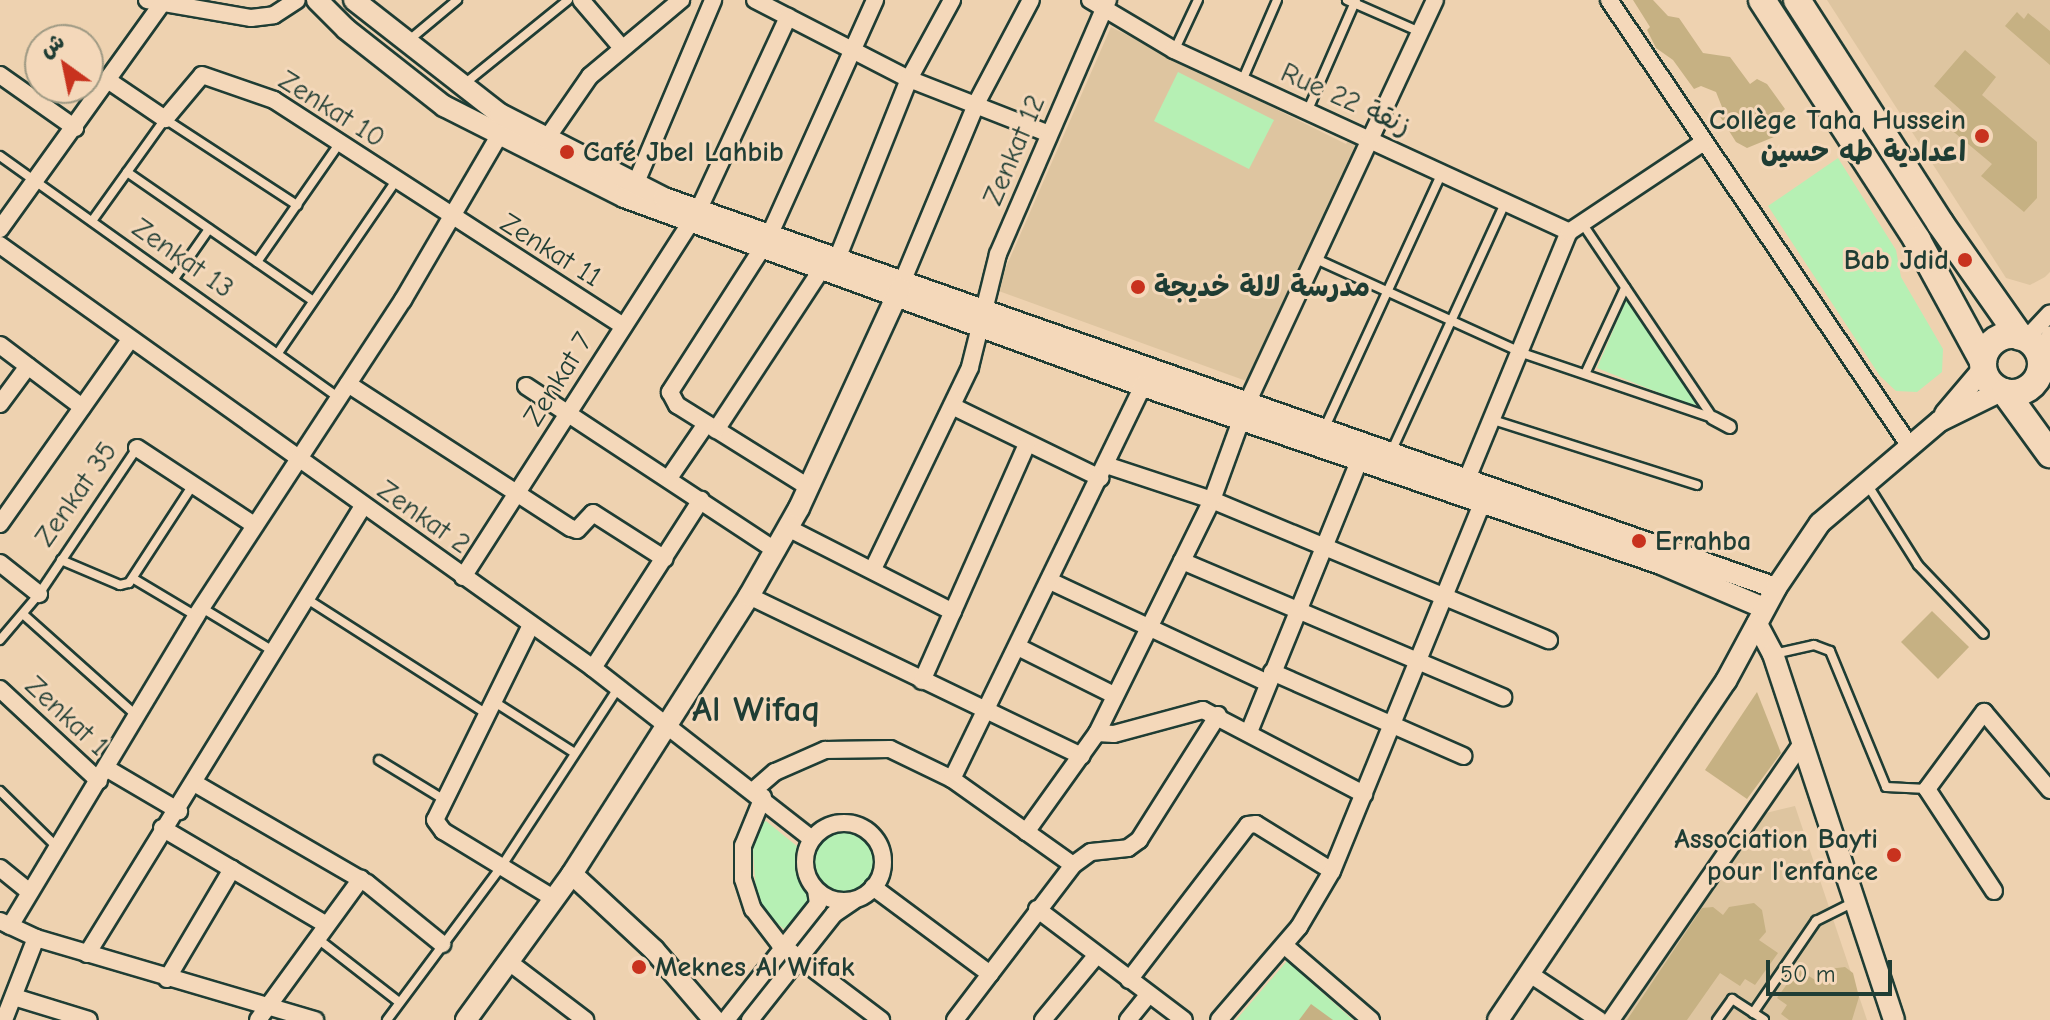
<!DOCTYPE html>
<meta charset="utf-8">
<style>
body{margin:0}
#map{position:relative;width:2050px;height:1020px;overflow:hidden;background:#eed2b0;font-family:"Comic Neue","Playpen Sans Arabic",sans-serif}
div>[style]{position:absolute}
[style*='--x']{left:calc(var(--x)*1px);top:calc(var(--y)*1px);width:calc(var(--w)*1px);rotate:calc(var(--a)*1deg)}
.built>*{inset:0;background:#dec5a0}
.green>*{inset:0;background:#b6f0b4}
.round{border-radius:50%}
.building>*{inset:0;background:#c6b183}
.roads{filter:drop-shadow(2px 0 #1f3d34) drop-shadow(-2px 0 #1f3d34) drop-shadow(0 2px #1f3d34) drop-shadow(0 -2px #1f3d34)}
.service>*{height:8px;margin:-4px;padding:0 4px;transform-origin:4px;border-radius:4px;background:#f4d8ba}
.pedestrian>*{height:12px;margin:-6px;padding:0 6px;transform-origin:6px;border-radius:6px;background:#f4d8ba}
.minor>*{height:16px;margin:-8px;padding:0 8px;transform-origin:8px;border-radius:8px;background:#f4d8ba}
.minor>.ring{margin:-8px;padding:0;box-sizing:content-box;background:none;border:16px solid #f4d8ba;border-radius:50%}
.tertiary>*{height:20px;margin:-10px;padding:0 10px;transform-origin:10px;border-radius:10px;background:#f4d8ba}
.primary>*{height:26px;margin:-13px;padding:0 13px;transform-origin:13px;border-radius:13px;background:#f4d8ba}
.primary>.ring{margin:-13px;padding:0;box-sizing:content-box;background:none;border:26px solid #f4d8ba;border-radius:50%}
.dots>*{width:22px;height:22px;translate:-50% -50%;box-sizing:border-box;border:4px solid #f4d8ba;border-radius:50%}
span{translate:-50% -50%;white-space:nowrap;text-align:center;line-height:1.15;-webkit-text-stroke:6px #f4d8ba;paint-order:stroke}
.street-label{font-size:28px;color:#1f3d34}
.poi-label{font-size:28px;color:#1f3d34;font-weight:700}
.right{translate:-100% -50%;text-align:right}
.left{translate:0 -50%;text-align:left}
.district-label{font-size:36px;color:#1f3d34;font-weight:700}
.north{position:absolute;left:24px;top:24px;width:80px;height:80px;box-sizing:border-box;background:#f4d8ba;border:2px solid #9f9a84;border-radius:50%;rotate:327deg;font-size:22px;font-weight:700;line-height:32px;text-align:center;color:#1f3d34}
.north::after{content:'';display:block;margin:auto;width:28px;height:36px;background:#c8321e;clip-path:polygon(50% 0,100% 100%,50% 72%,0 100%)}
.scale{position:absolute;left:1766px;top:960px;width:126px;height:36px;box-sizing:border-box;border:4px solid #1f3d34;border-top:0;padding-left:10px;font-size:24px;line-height:28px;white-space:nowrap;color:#1f3d34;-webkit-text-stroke:6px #f4d8ba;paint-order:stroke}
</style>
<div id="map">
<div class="built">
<div style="clip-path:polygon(1827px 0,2050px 0,2050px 272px,2045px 277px,2030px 285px,2006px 278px)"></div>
<div style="clip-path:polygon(1111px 27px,1346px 144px,1349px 139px,1358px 143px,1249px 382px,996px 290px)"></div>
<div style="clip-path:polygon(1795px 806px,1867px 1020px,1624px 1020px,1766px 813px)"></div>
</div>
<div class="green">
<div style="clip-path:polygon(1178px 72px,1274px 120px,1249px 169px,1154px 121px)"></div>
<div style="clip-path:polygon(1838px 158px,1896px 250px,1901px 277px,1943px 349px,1942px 372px,1917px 392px,1896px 391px,1880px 376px,1768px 206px)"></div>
<div style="clip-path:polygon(1627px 298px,1697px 404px,1692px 406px,1597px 368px)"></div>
<div style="clip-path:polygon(766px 821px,798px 847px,797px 873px,809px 900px,784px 929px,768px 916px,756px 893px,753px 851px,760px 824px)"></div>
<div class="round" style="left:811px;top:829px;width:66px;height:66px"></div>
<div style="clip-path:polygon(1287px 961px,1353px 1020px,1236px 1020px)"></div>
</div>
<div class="building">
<div style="clip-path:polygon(1633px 0,1653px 0,1668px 16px,1679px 18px,1703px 53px,1730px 57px,1750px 84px,1757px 79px,1767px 84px,1785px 109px,1781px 113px,1788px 123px,1780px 127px,1781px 134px,1747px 148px,1736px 142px,1719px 115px,1724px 112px,1716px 92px,1701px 86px,1694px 89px,1673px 60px,1656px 48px,1647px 30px,1650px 27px)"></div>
<div style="clip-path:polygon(2017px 12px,2024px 19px,2028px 13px,2050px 31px,2050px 65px,2005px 26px)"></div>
<div style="clip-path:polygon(1965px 50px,1996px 77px,1982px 95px,2037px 142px,2037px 198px,2024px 212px,1981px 176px,1992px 164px,1949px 128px,1963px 112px,1934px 86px)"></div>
<div style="clip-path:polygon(1932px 611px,1969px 647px,1938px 679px,1901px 642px)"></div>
<div style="clip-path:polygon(1757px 692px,1781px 753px,1747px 799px,1705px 770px)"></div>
<div style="clip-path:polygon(1754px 903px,1762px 910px,1766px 932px,1759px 940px,1778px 953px,1755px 985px,1745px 979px,1740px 986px,1720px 973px,1687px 1020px,1627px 1020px,1702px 908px,1713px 907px,1723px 915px,1729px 907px)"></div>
<div style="clip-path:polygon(1845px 967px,1853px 973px,1859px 997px,1852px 1020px,1789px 1020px,1781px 1014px,1787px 1005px,1777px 998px,1798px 969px,1815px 980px,1821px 970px)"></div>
<div style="clip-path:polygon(1311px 1004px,1333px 1020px,1299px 1020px)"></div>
</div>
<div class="roads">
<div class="service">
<div style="--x:1347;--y:0;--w:80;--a:23.7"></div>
<div style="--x:408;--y:41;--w:64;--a:-39.9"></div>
<div style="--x:1175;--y:49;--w:54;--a:-64.9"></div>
<div style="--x:1242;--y:81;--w:88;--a:-66.6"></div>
<div style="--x:463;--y:85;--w:135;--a:-39"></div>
<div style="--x:1307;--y:112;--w:122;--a:-66.4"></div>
<div style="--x:0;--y:156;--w:417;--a:35.5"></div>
<div style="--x:127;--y:172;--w:226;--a:34.7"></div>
<div style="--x:92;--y:221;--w:125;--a:-54.4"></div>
<div style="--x:165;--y:119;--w:158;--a:33.1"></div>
<div style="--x:1582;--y:223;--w:235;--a:56.1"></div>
<div style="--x:1316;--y:259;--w:226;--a:24.5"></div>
<div style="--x:1522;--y:353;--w:202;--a:18.8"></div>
<div style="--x:257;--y:262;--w:147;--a:-55.2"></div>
<div style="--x:174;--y:279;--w:61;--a:-55"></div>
<div style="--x:278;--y:353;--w:207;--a:-55.6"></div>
<div style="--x:1586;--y:372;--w:93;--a:-65.1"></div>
<div style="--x:1493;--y:420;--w:214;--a:17.7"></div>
<div style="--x:1325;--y:427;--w:280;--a:-65.3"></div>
<div style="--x:1392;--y:450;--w:272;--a:-65.4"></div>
<div style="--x:1867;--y:484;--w:96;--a:57.8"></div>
<div style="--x:1918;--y:565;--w:95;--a:46.3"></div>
<div style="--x:61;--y:560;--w:64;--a:23"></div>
<div style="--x:120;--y:585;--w:9;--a:-13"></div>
<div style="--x:129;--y:583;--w:117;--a:-56.9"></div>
<div style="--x:134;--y:579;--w:72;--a:30.8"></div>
<div style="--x:307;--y:599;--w:210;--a:32.6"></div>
<div style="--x:202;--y:608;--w:83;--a:31.2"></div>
<div style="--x:24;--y:615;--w:150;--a:41.8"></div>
<div style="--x:0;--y:640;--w:60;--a:-49.7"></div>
<div style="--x:39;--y:594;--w:176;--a:-56.1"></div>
<div style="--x:1774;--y:654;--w:41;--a:-12.7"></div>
<div style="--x:1814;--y:645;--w:17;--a:21"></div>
<div style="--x:1830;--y:651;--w:147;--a:67.6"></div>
<div style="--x:1886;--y:787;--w:41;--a:2.8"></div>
<div style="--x:493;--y:701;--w:95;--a:32.5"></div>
<div style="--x:379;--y:760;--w:75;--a:31.4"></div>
<div style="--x:0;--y:791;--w:81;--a:44.5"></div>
<div style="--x:318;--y:939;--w:103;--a:37.9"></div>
<div style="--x:1753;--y:1013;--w:112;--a:-55.6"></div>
<div style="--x:1816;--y:921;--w:45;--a:-26.6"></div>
<div style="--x:387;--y:1020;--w:191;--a:-53.3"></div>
<div style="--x:501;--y:867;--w:214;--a:-56.8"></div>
<div style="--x:1717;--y:1020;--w:26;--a:-54"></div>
<div style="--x:1732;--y:999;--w:38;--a:33"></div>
</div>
<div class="pedestrian">
<div style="--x:1713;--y:418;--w:19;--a:28"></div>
</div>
<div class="minor">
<div style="--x:147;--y:0;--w:106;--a:9.8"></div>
<div style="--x:251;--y:18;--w:23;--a:-7"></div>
<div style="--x:274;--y:15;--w:27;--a:-33"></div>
<div style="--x:581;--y:0;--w:63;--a:49.5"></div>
<div style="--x:755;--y:0;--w:173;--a:27.2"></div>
<div style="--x:909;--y:79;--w:150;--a:21.4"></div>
<div style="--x:1090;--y:0;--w:98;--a:30.8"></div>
<div style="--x:1174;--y:50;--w:435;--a:24.7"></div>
<div style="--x:1609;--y:0;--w:537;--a:56.01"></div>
<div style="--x:0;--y:75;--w:92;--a:35.2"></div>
<div style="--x:109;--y:81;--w:68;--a:34.2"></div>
<div style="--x:165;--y:119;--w:57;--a:-49.9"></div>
<div style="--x:202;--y:75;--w:76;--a:19.1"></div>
<div style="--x:274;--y:100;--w:416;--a:32.9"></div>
<div style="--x:545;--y:141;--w:79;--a:-55.3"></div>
<div style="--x:590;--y:76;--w:119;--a:-39.9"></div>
<div style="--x:635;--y:185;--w:201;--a:-67.1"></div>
<div style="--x:0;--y:229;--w:279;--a:-54.3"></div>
<div style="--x:769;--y:236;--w:259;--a:-65.8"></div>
<div style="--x:0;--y:245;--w:728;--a:35.5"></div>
<div style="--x:593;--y:668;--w:278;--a:38"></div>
<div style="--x:761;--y:250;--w:169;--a:122.7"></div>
<div style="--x:670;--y:392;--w:15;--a:62"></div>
<div style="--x:677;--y:405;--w:155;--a:32"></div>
<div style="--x:837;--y:259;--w:194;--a:-68.2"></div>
<div style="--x:909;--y:79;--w:90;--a:-61.4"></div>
<div style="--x:903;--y:280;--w:193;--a:-67.4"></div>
<div style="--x:977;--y:102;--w:115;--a:-62.1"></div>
<div style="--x:2026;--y:339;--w:35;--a:-47"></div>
<div style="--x:0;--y:345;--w:103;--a:37.1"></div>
<div style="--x:2041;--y:361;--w:28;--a:-71"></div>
<div style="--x:348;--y:384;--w:265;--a:32.9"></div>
<div style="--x:571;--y:528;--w:6;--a:18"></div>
<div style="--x:577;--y:530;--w:23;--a:-47"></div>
<div style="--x:593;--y:513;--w:85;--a:32.6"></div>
<div style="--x:526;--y:386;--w:300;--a:33.4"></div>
<div style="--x:0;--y:404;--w:47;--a:-53.6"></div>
<div style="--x:952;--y:406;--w:165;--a:25.9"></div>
<div style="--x:716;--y:430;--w:191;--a:-56.7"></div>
<div style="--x:137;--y:448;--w:140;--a:33.3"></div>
<div style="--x:1106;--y:465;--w:112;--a:18.3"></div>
<div style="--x:1212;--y:500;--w:365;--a:22.6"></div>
<div style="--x:669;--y:478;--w:65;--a:-55.6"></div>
<div style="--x:1462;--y:491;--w:280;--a:-67.6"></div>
<div style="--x:1569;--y:232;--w:162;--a:-33.7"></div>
<div style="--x:0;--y:524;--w:224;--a:-54.8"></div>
<div style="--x:788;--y:528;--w:185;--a:27"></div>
<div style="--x:1182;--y:561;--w:349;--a:23"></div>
<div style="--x:0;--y:563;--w:50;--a:38.5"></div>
<div style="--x:873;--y:569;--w:224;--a:-64.3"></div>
<div style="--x:970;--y:367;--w:116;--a:-76.1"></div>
<div style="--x:998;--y:254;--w:277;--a:-66.6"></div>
<div style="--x:463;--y:577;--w:435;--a:-57.3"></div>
<div style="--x:698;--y:211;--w:214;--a:-65.1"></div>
<div style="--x:1050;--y:581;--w:241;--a:25.1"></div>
<div style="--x:749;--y:596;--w:369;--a:25.7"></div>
<div style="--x:531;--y:625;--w:217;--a:116.2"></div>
<div style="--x:435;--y:820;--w:14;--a:54"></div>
<div style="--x:443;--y:831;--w:131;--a:31.3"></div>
<div style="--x:1018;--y:647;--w:107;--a:26.6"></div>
<div style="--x:593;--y:668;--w:200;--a:-57.3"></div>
<div style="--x:1272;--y:672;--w:209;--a:23.7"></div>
<div style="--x:922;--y:681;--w:259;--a:-66.1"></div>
<div style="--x:0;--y:689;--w:135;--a:42.9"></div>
<div style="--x:1249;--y:732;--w:295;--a:-67.9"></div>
<div style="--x:1097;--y:733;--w:17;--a:3"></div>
<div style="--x:1114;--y:734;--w:92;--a:-15.1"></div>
<div style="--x:1203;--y:710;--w:182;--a:27.6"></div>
<div style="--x:106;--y:768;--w:85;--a:30.5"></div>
<div style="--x:952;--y:779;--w:437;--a:-64.1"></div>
<div style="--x:196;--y:784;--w:198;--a:30.1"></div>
<div style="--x:367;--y:883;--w:97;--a:39.1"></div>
<div style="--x:754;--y:790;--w:28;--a:-41"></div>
<div style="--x:775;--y:772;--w:55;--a:-23.7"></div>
<div style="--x:825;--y:750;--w:65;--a:-0.9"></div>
<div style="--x:890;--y:749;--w:69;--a:25.8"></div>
<div style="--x:952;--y:779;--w:148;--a:35.4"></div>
<div style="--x:763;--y:797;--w:53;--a:112.2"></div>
<div style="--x:743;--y:846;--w:33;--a:90"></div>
<div style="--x:743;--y:879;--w:32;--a:72"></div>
<div style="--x:753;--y:909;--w:43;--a:52.6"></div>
<div style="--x:779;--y:943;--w:128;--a:37"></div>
<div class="ring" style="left:805px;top:823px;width:62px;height:62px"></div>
<div style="--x:162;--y:828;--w:191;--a:30.5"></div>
<div style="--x:1026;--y:832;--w:122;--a:-54.4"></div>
<div style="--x:1097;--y:733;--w:192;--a:-63.7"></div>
<div style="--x:1182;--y:561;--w:68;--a:-63.8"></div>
<div style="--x:1212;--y:500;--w:105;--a:-70"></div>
<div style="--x:1248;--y:401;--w:442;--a:-65"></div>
<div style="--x:0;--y:868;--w:38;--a:39"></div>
<div style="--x:873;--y:887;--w:146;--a:36.6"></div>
<div style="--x:1994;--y:891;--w:122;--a:-123.3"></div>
<div style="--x:1927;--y:789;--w:96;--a:-53.5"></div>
<div style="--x:1984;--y:712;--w:102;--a:49.8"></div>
<div style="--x:1037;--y:909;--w:184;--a:37.1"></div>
<div style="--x:0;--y:921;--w:40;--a:25"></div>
<div style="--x:36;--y:938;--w:291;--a:16.4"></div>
<div style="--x:10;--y:926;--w:362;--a:-59"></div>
<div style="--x:196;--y:616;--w:378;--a:-56.8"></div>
<div style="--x:403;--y:300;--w:204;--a:-59.7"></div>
<div style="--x:1284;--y:945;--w:115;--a:40.8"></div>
<div style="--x:87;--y:954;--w:526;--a:-58.36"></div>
<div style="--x:509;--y:962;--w:96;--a:37.3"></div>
<div style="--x:1530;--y:974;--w:83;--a:33.7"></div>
<div style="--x:167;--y:979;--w:128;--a:-59.4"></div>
<div style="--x:1129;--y:980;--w:195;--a:-52.5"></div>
<div style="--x:1248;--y:825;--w:8;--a:-7"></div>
<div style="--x:1256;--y:824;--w:89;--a:31.7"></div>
<div style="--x:14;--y:997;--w:78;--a:17"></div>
<div style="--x:4;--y:1020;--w:88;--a:-68.7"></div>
<div style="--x:258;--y:1020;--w:175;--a:-53.9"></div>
<div style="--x:726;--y:1020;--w:148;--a:-51.6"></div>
<div style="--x:818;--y:904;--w:14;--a:-98"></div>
<div style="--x:750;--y:1020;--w:135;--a:-51.6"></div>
<div style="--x:834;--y:914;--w:23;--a:-34"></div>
<div style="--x:955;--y:1020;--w:195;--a:-52.7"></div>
<div style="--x:1073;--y:865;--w:22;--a:-36"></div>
<div style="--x:1091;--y:852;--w:37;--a:-6"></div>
<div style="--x:1128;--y:848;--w:14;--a:-36"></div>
<div style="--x:1139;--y:840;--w:148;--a:-57.7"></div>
<div style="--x:1043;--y:1020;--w:83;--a:-50.4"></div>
<div style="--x:1128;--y:1020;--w:32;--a:-51"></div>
<div style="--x:1219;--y:1020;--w:123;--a:-49.3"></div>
<div style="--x:1299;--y:927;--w:65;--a:-59.5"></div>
<div style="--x:1332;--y:871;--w:396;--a:-67.8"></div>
<div style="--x:1611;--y:1020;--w:338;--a:-55.4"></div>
</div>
<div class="tertiary">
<div style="--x:317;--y:0;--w:41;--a:45"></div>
<div style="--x:346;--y:29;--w:125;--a:38.2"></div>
<div style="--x:444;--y:106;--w:202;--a:26.8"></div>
<div style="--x:624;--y:197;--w:552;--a:20.01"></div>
<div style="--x:1143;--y:386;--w:548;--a:18.96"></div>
<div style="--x:1661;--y:564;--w:112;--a:23.1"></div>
<div style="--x:354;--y:0;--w:185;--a:38"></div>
<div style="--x:500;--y:114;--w:184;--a:27.1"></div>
<div style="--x:664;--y:198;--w:1178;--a:19.33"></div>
<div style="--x:1945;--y:414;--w:60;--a:-49.7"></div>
<div style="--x:1757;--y:624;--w:34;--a:62"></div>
<div style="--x:1773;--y:654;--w:385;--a:71.7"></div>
<div style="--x:572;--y:874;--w:112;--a:42.8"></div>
<div style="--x:654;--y:950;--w:92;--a:49.4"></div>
<div style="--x:466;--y:1020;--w:180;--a:-54"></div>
<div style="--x:572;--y:874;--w:330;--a:-57.5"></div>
<div style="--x:749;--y:596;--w:101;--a:-60.4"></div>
<div style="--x:799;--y:508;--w:242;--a:-65.3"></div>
<div style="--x:1498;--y:1020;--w:409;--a:-56.1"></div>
<div style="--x:1726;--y:681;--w:106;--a:-61.7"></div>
<div style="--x:1776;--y:588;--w:78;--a:-55.9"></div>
<div style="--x:1820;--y:523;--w:157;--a:-40.4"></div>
<div style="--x:1940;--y:421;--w:68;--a:-26.2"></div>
</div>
<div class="primary">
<div style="--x:1762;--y:0;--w:286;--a:57.1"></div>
<div style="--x:1917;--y:240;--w:138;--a:61.4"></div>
<div style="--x:1797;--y:0;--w:265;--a:57.3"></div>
<div style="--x:1940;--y:223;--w:139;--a:54.9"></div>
<div class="ring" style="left:1983px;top:335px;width:32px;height:32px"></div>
<div style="--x:2005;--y:392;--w:77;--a:54"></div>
</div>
</div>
<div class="dots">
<div style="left:1982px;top:136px;background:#c8321e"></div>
<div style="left:567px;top:152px;background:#c8321e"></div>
<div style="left:1965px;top:260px;background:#c8321e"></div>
<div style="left:1138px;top:287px;background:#c8321e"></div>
<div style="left:1639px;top:541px;background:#c8321e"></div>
<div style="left:1894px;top:855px;background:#c8321e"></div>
<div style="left:639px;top:967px;background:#c8321e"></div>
</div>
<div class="street-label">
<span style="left:1346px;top:99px;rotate:24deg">Rue 22 زنقة</span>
<span style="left:332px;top:109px;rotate:32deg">Zenkat 10</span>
<span style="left:1014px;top:150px;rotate:-67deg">Zenkat 12</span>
<span style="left:551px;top:250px;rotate:32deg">Zenkat 11</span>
<span style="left:183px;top:258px;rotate:35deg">Zenkat 13</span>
<span style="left:558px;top:379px;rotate:-58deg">Zenkat 7</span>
<span style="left:76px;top:494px;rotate:-55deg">Zenkat 35</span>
<span style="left:424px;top:517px;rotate:35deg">Zenkat 2</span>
<span style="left:67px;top:716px;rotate:43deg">Zenkat 1</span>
</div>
<div class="poi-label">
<span class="right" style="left:1966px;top:136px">Collège Taha Hussein<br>اعدادية طه حسين</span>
<span class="left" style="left:583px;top:152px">Café Jbel Lahbib</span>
<span class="right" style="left:1949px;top:260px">Bab Jdid</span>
<span class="left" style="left:1154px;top:287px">مدرسة لالة خديجة</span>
<span class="left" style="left:1655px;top:541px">Errahba</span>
<span class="right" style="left:1878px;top:855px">Association Bayti<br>pour l'enfance</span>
<span class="left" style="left:655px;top:967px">Meknes Al Wifak</span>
</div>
<div class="district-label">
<span style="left:756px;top:710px">Al Wifaq</span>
</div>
<div class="north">ش</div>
<div class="scale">50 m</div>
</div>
